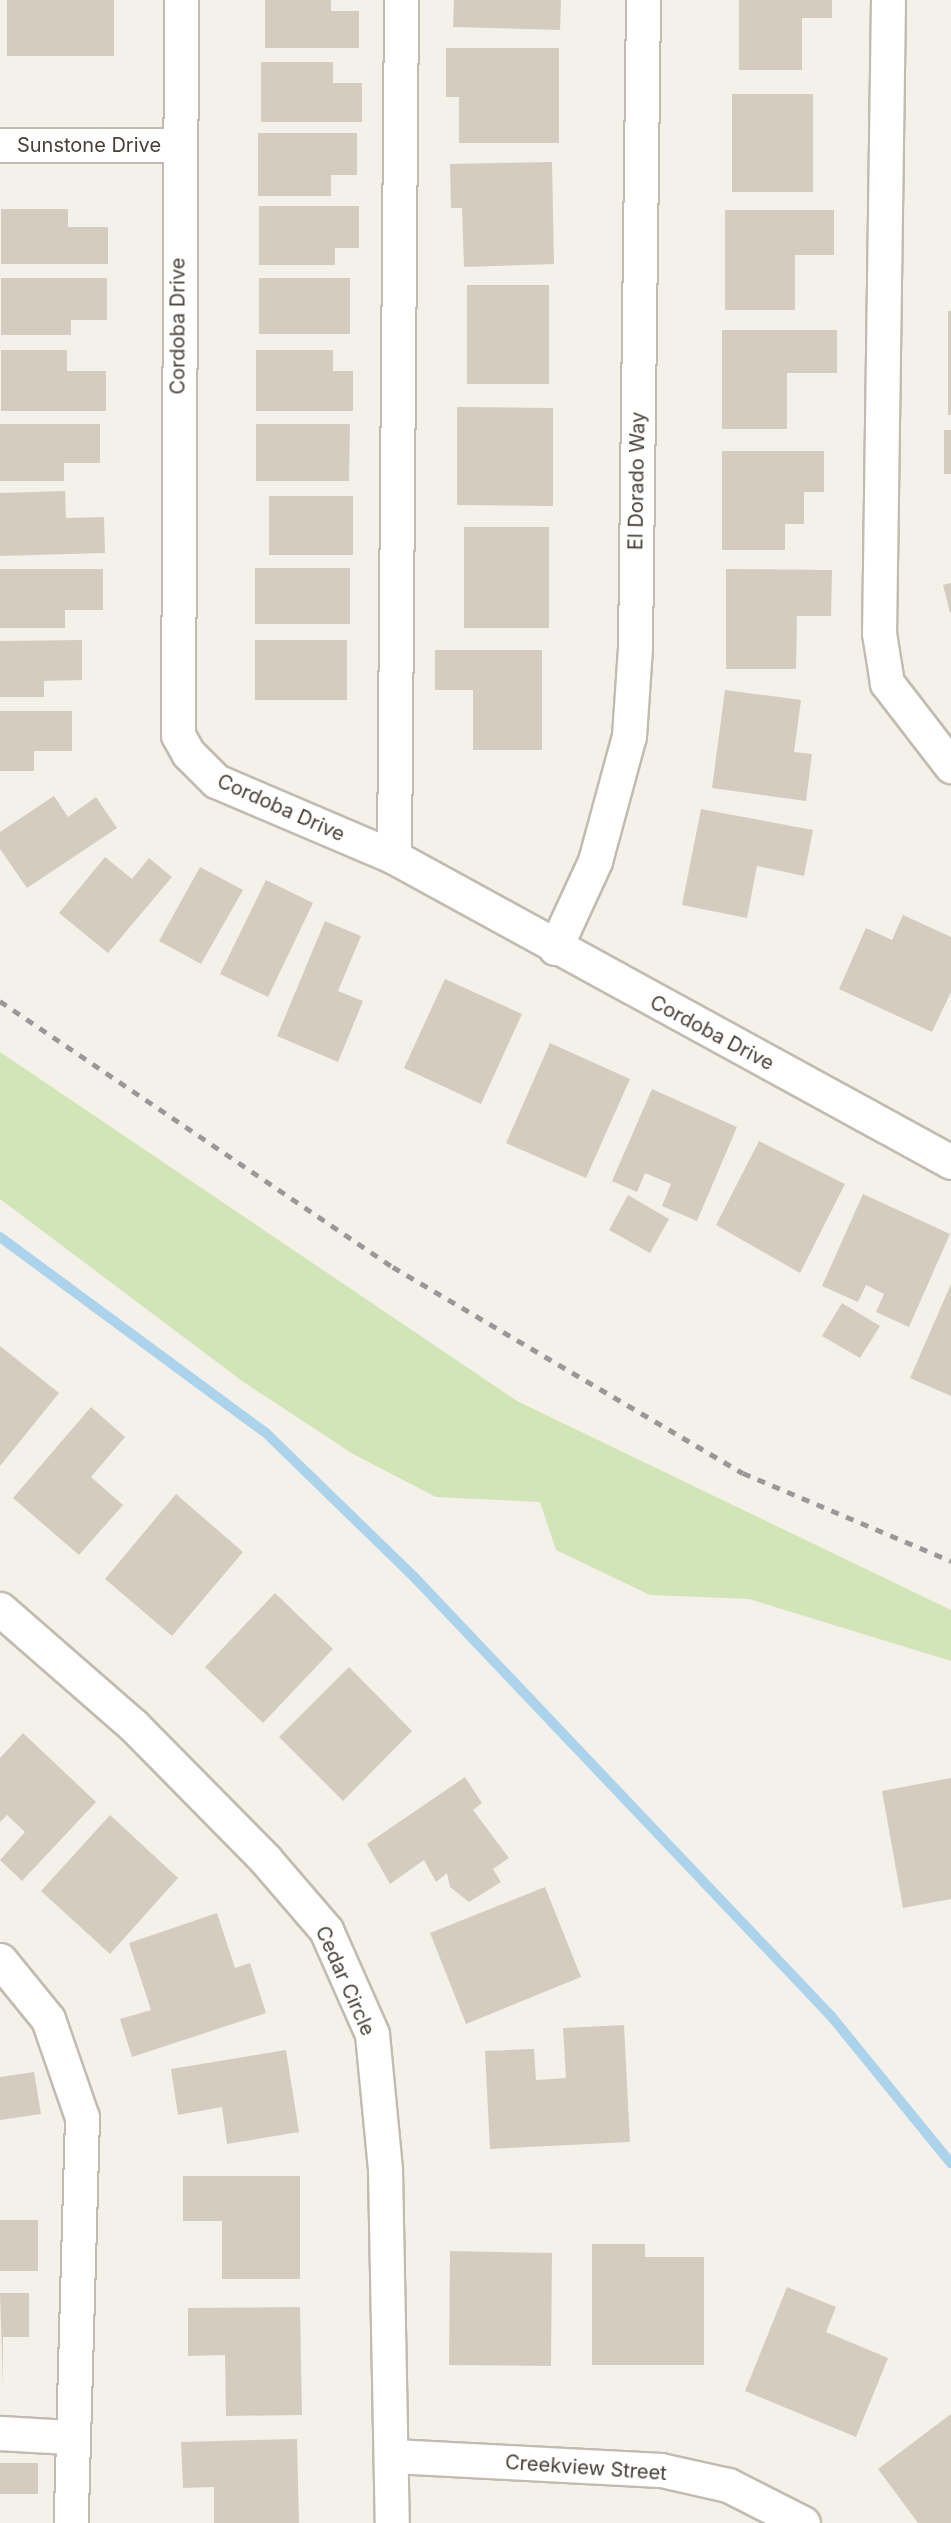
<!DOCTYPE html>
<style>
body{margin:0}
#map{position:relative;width:951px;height:2523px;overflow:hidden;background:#f4f1ea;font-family:Inter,sans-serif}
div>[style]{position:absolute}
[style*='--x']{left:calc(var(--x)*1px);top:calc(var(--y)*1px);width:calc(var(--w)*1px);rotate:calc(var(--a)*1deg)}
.green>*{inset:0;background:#d2e5b6}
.stream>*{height:10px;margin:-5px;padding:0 5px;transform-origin:5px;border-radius:5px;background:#abd4ec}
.building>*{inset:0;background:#d5ccc0}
.roads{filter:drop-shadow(2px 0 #c2bbb0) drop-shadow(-2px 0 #c2bbb0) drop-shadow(0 2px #c2bbb0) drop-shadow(0 -2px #c2bbb0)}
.minor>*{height:33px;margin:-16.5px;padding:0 16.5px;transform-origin:16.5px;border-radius:16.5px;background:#fff}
.rail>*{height:4.5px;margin-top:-2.25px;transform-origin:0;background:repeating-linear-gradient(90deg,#989898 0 8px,transparent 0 16px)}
span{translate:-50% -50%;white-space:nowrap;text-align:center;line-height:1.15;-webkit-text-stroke:4.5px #fff;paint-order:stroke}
.street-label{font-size:20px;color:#484139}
</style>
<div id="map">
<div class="green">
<div style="clip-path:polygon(0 1052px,517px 1401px,951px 1610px,951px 1661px,749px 1599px,650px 1595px,556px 1550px,540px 1502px,436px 1497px,353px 1454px,242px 1381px,0 1199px)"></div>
</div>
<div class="stream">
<div style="--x:0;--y:1237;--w:330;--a:36.4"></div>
<div style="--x:266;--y:1433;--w:209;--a:44.2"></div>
<div style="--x:416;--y:1579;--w:603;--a:46.48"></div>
<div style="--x:831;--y:2016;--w:190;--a:50.8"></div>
</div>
<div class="building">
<div style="clip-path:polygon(7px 0,114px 0,114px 56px,7px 56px)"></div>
<div style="clip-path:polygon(265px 0,331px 0,331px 11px,359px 11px,359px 48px,265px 48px)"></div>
<div style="clip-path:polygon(454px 0,561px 0,560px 30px,453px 27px)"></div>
<div style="clip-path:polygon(739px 0,832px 0,832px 18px,802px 18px,802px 70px,739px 70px)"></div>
<div style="clip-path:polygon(446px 48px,559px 48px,559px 143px,459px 143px,459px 97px,446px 97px)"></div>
<div style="clip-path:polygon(261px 62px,333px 62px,333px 83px,362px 83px,362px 122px,261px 122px)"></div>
<div style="clip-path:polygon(732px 94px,813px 94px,813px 192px,732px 192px)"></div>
<div style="clip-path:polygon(258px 133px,357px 133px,357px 175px,331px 175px,331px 196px,258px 196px)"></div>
<div style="clip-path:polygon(552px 162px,554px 264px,464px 267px,462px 208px,451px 208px,450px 164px)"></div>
<div style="clip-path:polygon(259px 206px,359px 206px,359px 248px,335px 248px,335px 265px,259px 265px)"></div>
<div style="clip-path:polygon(1px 209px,68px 209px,68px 227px,108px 227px,108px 264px,1px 264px)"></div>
<div style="clip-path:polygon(725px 210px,834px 210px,834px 255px,795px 255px,795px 310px,725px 310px)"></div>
<div style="clip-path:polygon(1px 278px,107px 278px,107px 320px,71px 320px,71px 335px,1px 335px)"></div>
<div style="clip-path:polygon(259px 278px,350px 278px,350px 334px,259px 334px)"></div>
<div style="clip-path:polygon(467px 285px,549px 285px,549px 384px,467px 384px)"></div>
<div style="clip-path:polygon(948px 311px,951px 311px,951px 415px,948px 415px)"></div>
<div style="clip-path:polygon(722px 330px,837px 330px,837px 373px,787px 373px,787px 429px,722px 429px)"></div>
<div style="clip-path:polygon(1px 350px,67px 350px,67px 371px,106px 371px,106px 411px,1px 411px)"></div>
<div style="clip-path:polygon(256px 350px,333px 350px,333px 371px,353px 371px,353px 411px,256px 411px)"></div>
<div style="clip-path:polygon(457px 407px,553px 408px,553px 506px,457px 505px)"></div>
<div style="clip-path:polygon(0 424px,100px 424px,100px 463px,64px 463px,64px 481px,0 481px)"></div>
<div style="clip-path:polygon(256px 424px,350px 424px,349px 481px,256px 481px)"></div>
<div style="clip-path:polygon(944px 430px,951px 430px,951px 474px,944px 474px)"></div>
<div style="clip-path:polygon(722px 451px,824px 451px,824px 492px,804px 492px,804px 524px,785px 524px,785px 550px,722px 550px)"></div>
<div style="clip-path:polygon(65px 491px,66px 518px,104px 517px,105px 553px,0 556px,0 493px)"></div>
<div style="clip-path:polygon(269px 496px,353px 496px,353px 555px,269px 555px)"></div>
<div style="clip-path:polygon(464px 527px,549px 527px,549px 628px,464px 628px)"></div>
<div style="clip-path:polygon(255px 568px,350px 568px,350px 624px,255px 624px)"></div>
<div style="clip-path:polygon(0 569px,103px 569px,103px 610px,65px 610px,65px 628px,0 628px)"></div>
<div style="clip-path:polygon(726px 569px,832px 570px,831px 616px,797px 616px,796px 669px,726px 669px)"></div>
<div style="clip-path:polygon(951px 583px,951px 612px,950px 613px,943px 585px)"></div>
<div style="clip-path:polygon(82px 640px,82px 680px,44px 681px,44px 697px,0 697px,0 641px)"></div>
<div style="clip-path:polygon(255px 640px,347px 640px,347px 700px,255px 700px)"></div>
<div style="clip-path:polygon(435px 650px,542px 650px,542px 750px,473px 750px,473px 690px,435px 690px)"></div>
<div style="clip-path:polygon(725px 690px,801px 700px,794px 752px,812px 754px,806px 801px,712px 788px)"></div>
<div style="clip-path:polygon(0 711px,72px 711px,72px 751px,34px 751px,34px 771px,0 771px)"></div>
<div style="clip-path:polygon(54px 796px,68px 817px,96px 797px,117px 828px,27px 888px,0 849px,0 832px)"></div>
<div style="clip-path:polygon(701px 809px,813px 830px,804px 876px,757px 866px,747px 918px,682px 905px)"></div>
<div style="clip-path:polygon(105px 857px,132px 879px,149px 858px,172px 877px,108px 953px,59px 913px)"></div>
<div style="clip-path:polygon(200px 867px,243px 890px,201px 964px,159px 941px)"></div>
<div style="clip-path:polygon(266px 880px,313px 903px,268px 997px,220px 974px)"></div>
<div style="clip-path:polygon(903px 915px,951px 937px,951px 992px,932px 1032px,839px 989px,866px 928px,892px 940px)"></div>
<div style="clip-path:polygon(325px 921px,361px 936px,338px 991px,363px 1001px,338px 1062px,277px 1036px)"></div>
<div style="clip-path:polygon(445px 979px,522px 1014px,481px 1104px,404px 1068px)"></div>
<div style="clip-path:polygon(550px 1043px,630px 1079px,586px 1178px,506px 1143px)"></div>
<div style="clip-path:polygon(652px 1089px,737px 1127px,697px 1221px,662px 1206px,671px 1184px,645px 1173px,637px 1192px,612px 1181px)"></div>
<div style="clip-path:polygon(759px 1141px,845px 1184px,800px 1273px,716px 1225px)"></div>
<div style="clip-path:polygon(863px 1194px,950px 1234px,909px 1327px,876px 1312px,884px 1294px,866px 1285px,858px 1302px,822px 1286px)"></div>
<div style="clip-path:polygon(628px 1195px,669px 1219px,650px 1253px,609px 1230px)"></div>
<div style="clip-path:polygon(951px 1284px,951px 1396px,910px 1378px)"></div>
<div style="clip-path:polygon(842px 1303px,880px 1326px,860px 1358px,822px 1336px)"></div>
<div style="clip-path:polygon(0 1346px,59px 1393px,0 1466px)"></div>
<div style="clip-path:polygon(91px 1407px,125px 1437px,91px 1477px,123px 1505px,79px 1555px,13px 1498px)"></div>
<div style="clip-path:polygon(176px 1494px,243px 1552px,172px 1636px,105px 1579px)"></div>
<div style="clip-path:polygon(275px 1593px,333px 1649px,263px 1723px,205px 1667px)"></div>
<div style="clip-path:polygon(349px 1667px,412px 1731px,343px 1801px,279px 1737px)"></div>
<div style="clip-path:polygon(23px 1733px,96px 1802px,22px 1881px,0 1860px,25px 1832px,7px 1815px,0 1822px,0 1758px)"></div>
<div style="clip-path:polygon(465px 1777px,482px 1803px,473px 1810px,509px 1858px,493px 1869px,501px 1882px,469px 1902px,450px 1887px,447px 1873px,436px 1882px,424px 1860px,390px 1884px,367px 1844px)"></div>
<div style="clip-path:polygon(951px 1778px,951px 1899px,903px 1908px,882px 1791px)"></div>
<div style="clip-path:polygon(110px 1815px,178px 1878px,110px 1954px,41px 1891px)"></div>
<div style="clip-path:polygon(545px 1887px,581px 1977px,466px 2024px,430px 1933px)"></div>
<div style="clip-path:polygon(217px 1913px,235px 1968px,250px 1963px,266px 2013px,132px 2057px,120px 2019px,151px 2010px,129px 1943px)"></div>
<div style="clip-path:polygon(624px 2025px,630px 2142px,490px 2149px,485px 2051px,534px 2049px,536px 2080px,566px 2078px,563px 2028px)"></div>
<div style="clip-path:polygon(286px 2050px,299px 2132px,227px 2144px,222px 2107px,178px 2115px,171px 2069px)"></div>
<div style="clip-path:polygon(34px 2072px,41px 2114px,0 2120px,0 2077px)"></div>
<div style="clip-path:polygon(183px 2176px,300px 2176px,300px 2279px,222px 2279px,222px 2221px,183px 2221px)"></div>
<div style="clip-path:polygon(0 2220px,38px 2220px,38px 2271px,0 2271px)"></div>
<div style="clip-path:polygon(592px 2244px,645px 2244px,645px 2257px,704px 2257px,704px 2365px,592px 2365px)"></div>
<div style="clip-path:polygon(450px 2251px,552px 2253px,551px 2366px,449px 2365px)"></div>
<div style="clip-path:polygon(787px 2287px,836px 2307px,826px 2332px,888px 2358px,856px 2437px,745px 2391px)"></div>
<div style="clip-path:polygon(0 2293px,29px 2293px,29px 2337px,3px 2337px,3px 2388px)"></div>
<div style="clip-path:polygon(300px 2307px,302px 2415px,226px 2416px,225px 2355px,188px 2356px,188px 2308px)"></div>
<div style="clip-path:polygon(951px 2414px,951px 2523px,918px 2523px,878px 2469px)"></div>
<div style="clip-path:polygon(297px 2439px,299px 2523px,214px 2523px,214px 2487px,183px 2488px,181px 2442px)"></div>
<div style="clip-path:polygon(0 2463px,38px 2463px,38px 2494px,0 2494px)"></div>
</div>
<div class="roads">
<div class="minor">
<div style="--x:181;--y:0;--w:735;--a:90.23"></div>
<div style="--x:178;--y:735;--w:21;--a:61"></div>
<div style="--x:188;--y:753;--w:40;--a:45"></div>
<div style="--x:216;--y:781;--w:194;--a:23.1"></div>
<div style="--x:394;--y:857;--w:635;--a:28.7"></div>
<div style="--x:888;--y:0;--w:633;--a:90.81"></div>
<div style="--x:879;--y:633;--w:51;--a:80.9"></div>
<div style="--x:887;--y:683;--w:105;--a:52.4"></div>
<div style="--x:0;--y:145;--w:178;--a:0"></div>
<div style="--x:394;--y:857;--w:857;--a:-89.53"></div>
<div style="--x:555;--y:948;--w:96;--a:-65.3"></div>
<div style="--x:595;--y:861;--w:130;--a:-74.8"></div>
<div style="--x:629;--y:736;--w:89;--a:-86.1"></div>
<div style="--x:635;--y:647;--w:647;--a:-89.29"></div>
<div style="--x:0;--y:1609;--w:178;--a:41.1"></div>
<div style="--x:134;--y:1726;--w:187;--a:45.4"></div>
<div style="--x:265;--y:1859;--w:94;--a:49.3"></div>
<div style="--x:326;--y:1930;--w:114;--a:66.1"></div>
<div style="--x:372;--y:2034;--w:137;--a:84.5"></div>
<div style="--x:385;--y:2170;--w:353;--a:88.9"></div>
<div style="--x:0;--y:1960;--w:76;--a:50.9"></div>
<div style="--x:48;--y:2019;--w:104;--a:70.9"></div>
<div style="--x:82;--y:2117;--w:406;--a:91.6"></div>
<div style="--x:0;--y:2433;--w:70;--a:3.3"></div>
<div style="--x:393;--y:2456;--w:268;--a:3"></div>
<div style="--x:661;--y:2470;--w:69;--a:12.6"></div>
<div style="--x:728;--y:2485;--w:84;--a:26.9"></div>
</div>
</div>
<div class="rail">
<div style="--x:0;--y:1001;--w:475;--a:34.1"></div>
<div style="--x:393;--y:1267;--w:406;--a:30.5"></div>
<div style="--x:743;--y:1473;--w:226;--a:22.9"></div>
</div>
<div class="street-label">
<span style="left:89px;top:145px">Sunstone Drive</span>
<span style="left:178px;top:326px;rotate:-90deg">Cordoba Drive</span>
<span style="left:637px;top:481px;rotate:-89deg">El Dorado Way</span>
<span style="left:281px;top:808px;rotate:24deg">Cordoba Drive</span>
<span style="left:712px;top:1033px;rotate:28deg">Cordoba Drive</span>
<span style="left:345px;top:1981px;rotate:66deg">Cedar Circle</span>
<span style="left:586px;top:2468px;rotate:4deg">Creekview Street</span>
</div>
</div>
